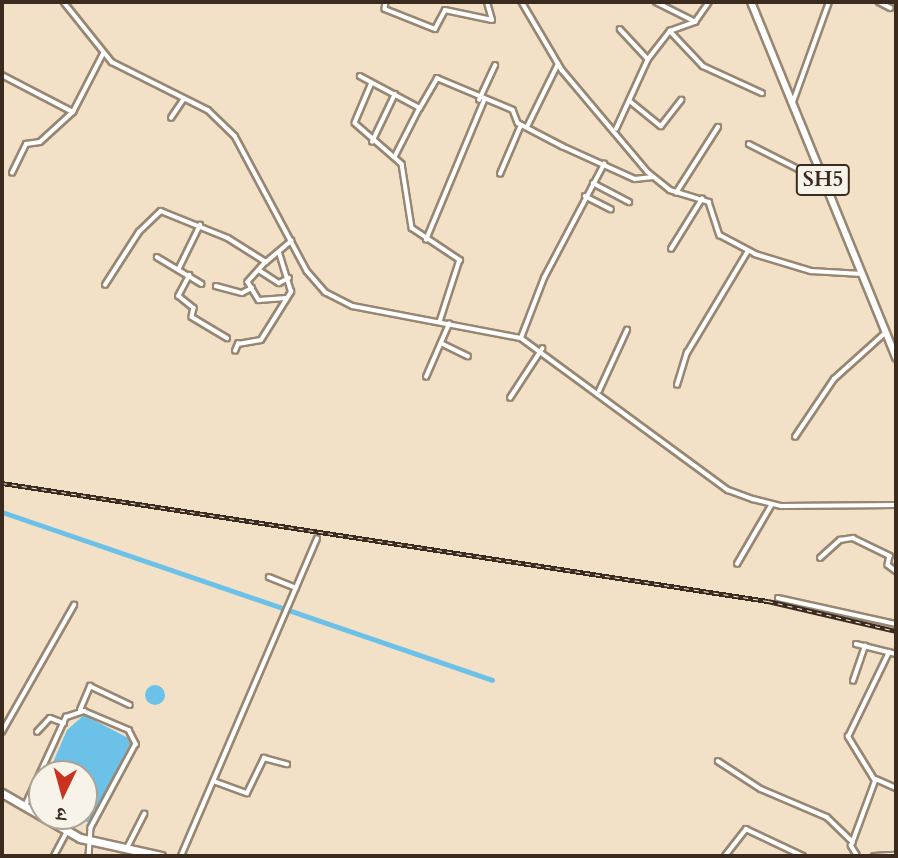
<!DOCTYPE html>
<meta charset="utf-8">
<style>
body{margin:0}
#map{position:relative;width:898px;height:858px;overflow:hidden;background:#f3e1c7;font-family:Cardo,"Noto Serif Devanagari",serif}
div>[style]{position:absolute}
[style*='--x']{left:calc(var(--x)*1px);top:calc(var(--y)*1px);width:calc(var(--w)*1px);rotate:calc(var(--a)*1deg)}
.water>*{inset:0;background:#6cc1e9}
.round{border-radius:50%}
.canal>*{height:5px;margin:-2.5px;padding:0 2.5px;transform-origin:2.5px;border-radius:2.5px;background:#6cc1e9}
.roads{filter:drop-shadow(2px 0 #978672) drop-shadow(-2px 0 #978672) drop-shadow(0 2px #978672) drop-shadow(0 -2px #978672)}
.street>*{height:3.5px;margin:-1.75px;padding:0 1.75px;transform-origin:1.75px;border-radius:1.75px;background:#fff}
.primary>*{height:6px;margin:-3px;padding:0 3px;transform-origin:3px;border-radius:3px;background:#fff}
.highway>*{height:7px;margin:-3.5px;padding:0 3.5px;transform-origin:3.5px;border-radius:3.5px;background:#fff}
.rail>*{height:4.5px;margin-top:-2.25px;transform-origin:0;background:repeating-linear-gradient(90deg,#f7f3e8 0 5px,#3b2a1e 0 10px);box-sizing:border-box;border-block:2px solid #3b2a1e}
span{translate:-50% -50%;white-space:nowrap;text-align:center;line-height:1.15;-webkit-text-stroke:7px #f7f3e8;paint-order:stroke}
.shield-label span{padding:2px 5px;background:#f7f3e8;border:2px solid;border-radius:5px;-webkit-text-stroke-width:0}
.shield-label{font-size:21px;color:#3b2a1e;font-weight:700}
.frame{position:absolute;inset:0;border:4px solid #3b2a1e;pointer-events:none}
.north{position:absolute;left:28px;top:760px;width:70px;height:70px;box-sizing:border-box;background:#f7f3e8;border:2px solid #aca397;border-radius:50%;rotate:185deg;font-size:19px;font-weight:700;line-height:28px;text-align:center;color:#3b2a1e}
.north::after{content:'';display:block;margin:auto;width:24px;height:32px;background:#c8321e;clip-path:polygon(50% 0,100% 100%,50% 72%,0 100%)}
</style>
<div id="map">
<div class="water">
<div class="round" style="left:145px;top:685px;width:20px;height:20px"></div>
<div style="clip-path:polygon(84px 715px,132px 740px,90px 823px,70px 816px,84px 816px,84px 774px,48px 774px,67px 730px)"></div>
</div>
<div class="canal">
<div style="--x:2;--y:512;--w:518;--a:18.92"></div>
</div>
<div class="roads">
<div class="street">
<div style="--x:64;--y:2;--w:77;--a:51.3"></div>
<div style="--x:112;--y:62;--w:107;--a:26.6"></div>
<div style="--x:208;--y:110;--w:37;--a:44"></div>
<div style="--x:235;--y:136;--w:153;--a:61.9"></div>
<div style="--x:307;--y:271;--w:28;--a:49"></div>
<div style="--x:325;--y:292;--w:31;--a:27"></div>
<div style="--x:353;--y:306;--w:171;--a:10.8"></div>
<div style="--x:521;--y:338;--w:257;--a:36.3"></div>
<div style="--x:728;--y:490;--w:27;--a:20"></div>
<div style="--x:753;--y:499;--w:29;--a:14"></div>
<div style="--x:781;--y:506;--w:115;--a:-0.5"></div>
<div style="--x:386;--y:2;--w:7;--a:98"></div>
<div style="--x:385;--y:9;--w:54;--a:21.8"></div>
<div style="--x:435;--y:29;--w:21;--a:-62"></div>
<div style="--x:445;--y:10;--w:48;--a:12"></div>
<div style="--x:492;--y:20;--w:19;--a:-106"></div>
<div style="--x:522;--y:2;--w:79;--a:59.5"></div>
<div style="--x:562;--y:70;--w:133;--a:49.9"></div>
<div style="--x:648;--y:172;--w:28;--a:39"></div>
<div style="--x:670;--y:190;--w:41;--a:17.1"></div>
<div style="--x:709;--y:202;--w:35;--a:72"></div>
<div style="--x:720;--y:235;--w:40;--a:28"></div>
<div style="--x:755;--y:254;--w:59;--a:16.9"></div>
<div style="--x:811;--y:271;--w:51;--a:3.4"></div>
<div style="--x:656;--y:2;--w:42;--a:26.6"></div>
<div style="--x:879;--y:2;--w:13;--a:27"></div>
<div style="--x:620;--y:29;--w:41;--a:47"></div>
<div style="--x:670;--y:31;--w:48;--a:46.7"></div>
<div style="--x:703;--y:66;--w:65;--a:24.6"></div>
<div style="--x:2;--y:75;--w:80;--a:27.5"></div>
<div style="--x:73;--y:112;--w:65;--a:-62.7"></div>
<div style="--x:360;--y:76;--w:68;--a:28.1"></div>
<div style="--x:420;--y:108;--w:55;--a:117"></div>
<div style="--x:372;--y:83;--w:43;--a:113"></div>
<div style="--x:355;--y:123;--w:62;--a:41.1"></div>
<div style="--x:402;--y:164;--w:65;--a:81.1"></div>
<div style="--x:412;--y:228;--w:58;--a:33.7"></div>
<div style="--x:460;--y:260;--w:65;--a:107.9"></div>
<div style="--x:479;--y:100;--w:38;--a:-65"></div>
<div style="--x:630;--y:101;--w:40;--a:39"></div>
<div style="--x:661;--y:126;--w:33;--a:-52"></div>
<div style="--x:793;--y:102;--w:106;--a:-70.2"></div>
<div style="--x:420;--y:108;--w:34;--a:-60"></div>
<div style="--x:437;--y:78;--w:82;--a:22.8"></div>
<div style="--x:513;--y:110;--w:14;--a:69"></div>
<div style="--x:518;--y:123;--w:50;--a:27.6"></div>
<div style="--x:562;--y:146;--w:80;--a:24.3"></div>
<div style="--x:635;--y:179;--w:18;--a:-6"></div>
<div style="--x:171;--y:118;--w:22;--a:-56"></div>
<div style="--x:527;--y:127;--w:70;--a:-63.8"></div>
<div style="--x:616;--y:129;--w:77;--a:-65.4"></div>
<div style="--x:648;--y:59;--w:36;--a:-52"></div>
<div style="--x:670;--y:31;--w:27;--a:-20"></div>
<div style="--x:695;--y:22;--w:24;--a:-55"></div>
<div style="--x:372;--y:142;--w:53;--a:-64.4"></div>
<div style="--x:749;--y:144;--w:82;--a:26.9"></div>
<div style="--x:12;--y:173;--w:32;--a:-64"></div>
<div style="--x:26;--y:144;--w:14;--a:-8"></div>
<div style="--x:40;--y:142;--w:45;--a:-42.3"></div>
<div style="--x:500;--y:174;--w:53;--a:-66.8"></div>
<div style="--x:593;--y:183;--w:41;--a:27.8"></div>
<div style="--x:676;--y:193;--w:78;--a:-57.5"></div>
<div style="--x:585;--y:196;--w:29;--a:27"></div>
<div style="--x:426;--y:240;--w:151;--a:-67.4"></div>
<div style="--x:671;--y:249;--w:59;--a:-58.2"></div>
<div style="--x:157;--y:257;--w:52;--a:31"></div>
<div style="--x:266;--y:262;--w:27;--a:132"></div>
<div style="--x:248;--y:282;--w:21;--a:59"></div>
<div style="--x:259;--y:300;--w:27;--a:-4"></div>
<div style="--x:178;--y:270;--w:50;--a:-63.9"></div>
<div style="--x:259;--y:270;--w:24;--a:33"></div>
<div style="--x:279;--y:283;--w:11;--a:-27"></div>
<div style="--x:190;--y:275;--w:24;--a:118"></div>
<div style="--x:179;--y:296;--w:19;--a:39"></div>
<div style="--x:194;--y:308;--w:9;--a:103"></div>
<div style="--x:192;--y:317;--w:41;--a:31"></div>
<div style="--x:105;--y:285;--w:63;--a:-57.3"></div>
<div style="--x:139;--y:232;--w:30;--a:-44"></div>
<div style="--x:161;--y:211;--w:72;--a:21.9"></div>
<div style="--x:228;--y:238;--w:45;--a:32.3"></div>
<div style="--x:266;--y:262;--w:33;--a:-40"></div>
<div style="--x:216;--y:286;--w:27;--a:15"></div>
<div style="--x:242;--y:293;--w:11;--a:-27"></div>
<div style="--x:521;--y:338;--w:64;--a:-69"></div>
<div style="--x:544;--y:278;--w:129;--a:-62.2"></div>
<div style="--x:441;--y:343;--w:30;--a:26"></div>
<div style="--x:235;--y:351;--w:8;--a:-67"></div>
<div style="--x:238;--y:344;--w:23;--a:-10"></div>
<div style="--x:261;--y:340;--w:57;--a:-58"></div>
<div style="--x:291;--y:292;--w:41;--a:-107.1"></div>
<div style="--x:426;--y:377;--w:58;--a:-66.5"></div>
<div style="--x:677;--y:385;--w:34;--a:-73"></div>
<div style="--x:687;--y:353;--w:119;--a:-59.1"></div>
<div style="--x:599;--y:391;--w:67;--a:-65.3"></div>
<div style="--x:510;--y:398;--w:59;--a:-56.9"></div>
<div style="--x:795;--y:437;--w:70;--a:-56.1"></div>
<div style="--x:834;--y:379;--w:69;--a:-42"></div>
<div style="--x:820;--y:558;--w:27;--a:-42"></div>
<div style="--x:840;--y:540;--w:13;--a:-9"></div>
<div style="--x:853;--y:538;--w:41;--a:25.9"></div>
<div style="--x:890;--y:556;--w:9;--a:103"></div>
<div style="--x:888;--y:565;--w:10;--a:37"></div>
<div style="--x:737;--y:564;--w:69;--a:-59.7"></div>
<div style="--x:269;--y:577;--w:29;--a:22"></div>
<div style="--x:778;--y:598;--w:121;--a:12.4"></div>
<div style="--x:856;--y:644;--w:41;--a:14"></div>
<div style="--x:853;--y:681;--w:37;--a:-71"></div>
<div style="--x:80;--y:710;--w:26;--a:-67"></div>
<div style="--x:90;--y:686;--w:44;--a:25.4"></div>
<div style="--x:2;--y:732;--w:146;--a:-60.4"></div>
<div style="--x:37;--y:732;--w:19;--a:-47"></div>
<div style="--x:50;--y:718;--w:15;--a:20"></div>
<div style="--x:718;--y:761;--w:51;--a:33.1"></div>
<div style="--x:761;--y:789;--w:72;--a:23"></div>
<div style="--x:827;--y:817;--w:36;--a:44"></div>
<div style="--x:876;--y:779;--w:22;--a:24"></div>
<div style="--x:216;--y:782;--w:33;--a:20"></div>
<div style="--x:247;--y:793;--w:39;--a:-64"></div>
<div style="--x:264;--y:758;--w:24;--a:15"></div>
<div style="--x:25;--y:806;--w:98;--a:-65.3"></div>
<div style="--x:66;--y:717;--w:19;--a:-18"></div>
<div style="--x:84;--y:711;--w:49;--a:22.9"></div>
<div style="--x:129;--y:730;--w:16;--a:63"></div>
<div style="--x:136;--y:744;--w:95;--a:118.2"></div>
<div style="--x:91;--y:828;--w:28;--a:94"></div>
<div style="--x:128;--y:846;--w:36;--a:-63"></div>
<div style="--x:54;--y:856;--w:27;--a:-62"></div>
<div style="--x:181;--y:856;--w:345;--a:-66.8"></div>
<div style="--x:725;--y:856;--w:34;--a:-52"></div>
<div style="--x:746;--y:829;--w:63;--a:25.3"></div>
<div style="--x:857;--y:856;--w:12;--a:-121"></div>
<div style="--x:851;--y:846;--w:69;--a:-69.7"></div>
<div style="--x:875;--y:781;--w:52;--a:-121.5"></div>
<div style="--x:848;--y:737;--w:94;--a:-64.2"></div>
<div style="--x:874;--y:856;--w:22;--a:-3"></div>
</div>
<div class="primary">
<div style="--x:751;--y:2;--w:384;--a:67.8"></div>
</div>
<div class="highway">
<div style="--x:2;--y:793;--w:90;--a:30"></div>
<div style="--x:80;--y:838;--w:83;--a:12.5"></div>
</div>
</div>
<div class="rail">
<div style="--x:2;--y:483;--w:775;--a:8.76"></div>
<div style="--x:768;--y:601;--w:131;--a:13.2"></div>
</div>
<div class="shield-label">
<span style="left:823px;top:180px">SH5</span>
</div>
<div class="frame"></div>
<div class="north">उ</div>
</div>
